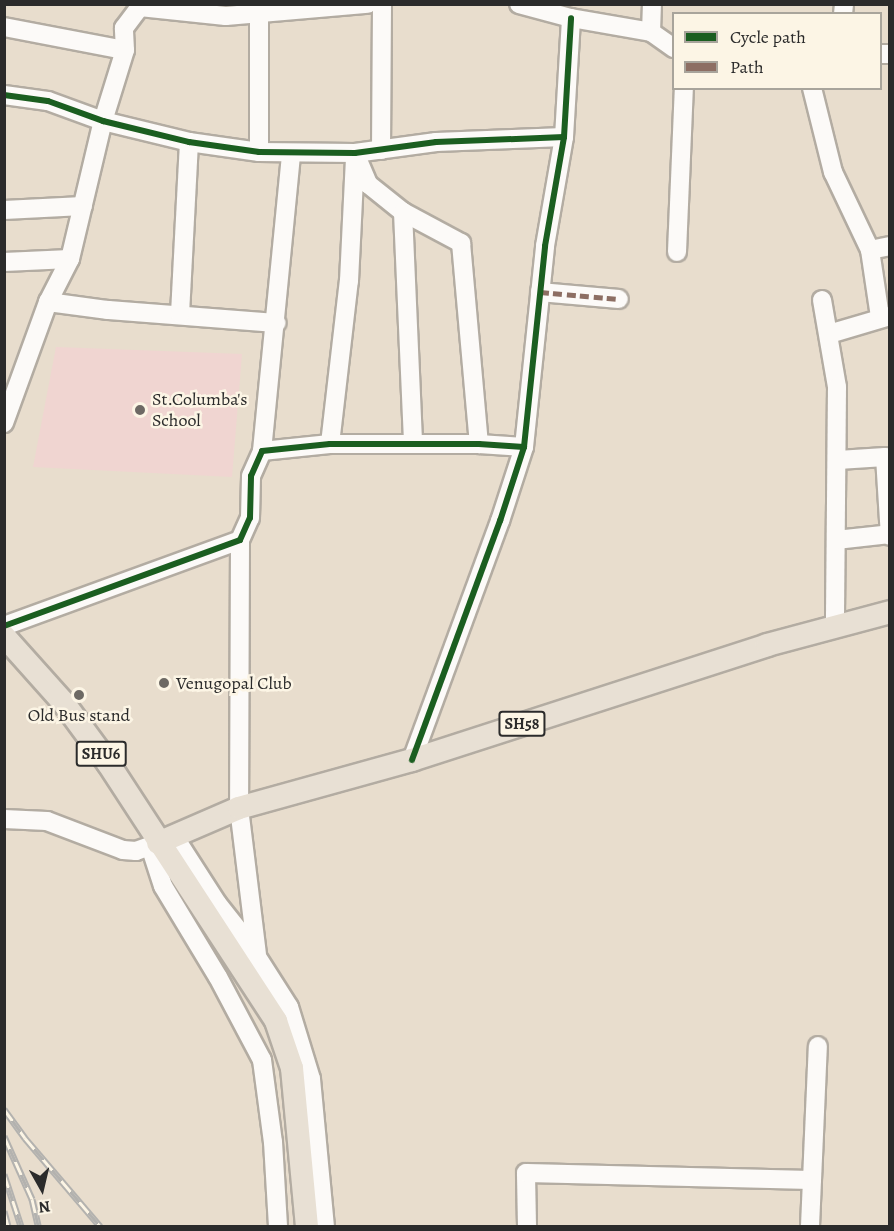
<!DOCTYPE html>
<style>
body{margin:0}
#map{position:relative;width:894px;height:1231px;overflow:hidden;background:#e8ddcd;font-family:Alegreya,serif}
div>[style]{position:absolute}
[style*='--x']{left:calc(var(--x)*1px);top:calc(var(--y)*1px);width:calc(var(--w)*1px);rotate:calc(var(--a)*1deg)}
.built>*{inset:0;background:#f0d5d1}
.roads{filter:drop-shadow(2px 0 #b3aca2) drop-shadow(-2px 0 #b3aca2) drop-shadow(0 2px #b3aca2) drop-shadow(0 -2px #b3aca2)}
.minor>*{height:18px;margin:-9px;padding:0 9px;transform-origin:9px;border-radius:9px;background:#fcfaf8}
.major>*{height:22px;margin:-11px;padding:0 11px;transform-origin:11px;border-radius:11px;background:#e8e0d4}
.rail>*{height:7px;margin-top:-3.5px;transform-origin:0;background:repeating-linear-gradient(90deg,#fcf5e5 0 14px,#b3b2af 0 28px);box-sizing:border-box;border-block:2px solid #b3b2af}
.quiet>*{height:4.5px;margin-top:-2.25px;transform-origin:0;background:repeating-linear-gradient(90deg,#8d6e63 0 9px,transparent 0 13.5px)}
.cycleway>*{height:6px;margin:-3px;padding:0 3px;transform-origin:3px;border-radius:3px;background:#1b5e20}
.dots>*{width:16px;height:16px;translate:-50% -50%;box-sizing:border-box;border:3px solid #fcf5e5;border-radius:50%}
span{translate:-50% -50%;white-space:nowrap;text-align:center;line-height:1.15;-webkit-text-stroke:5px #fcf5e5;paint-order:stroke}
.shield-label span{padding:2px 4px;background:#fcf5e5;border:2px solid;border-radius:4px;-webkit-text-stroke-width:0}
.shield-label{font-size:16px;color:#2b2b2b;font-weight:700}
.poi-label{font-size:18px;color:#2b2b2b}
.left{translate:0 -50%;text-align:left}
.frame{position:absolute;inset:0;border:6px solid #2b2b2b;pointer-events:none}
.legend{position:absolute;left:672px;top:12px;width:210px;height:78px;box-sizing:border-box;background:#fcf5e5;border:2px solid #a8a49b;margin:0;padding:8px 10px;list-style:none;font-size:18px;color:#2b2b2b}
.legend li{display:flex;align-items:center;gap:12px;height:30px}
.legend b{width:30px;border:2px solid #a8a49b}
.north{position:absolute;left:12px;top:1159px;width:60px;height:60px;-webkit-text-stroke:4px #fcf5e5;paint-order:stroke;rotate:172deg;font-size:16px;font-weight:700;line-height:24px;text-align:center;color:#2b2b2b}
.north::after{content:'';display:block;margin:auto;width:21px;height:27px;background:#2b2b2b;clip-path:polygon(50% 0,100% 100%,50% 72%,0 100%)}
</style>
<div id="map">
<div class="built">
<div style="clip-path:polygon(56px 347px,242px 354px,232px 477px,33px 467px)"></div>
</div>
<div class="roads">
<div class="minor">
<div style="--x:519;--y:4;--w:54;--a:15.1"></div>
<div style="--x:571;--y:18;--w:81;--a:9.9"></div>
<div style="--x:651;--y:32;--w:28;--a:35"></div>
<div style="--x:140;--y:7;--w:86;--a:6"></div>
<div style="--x:226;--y:16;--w:142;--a:-4.9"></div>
<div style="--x:259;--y:14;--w:138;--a:90"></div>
<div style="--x:843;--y:14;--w:10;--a:-84"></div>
<div style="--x:4;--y:27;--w:123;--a:10.8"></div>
<div style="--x:651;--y:32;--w:28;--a:-88"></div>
<div style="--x:880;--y:54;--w:10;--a:0"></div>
<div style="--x:812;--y:88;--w:87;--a:76"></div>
<div style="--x:833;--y:172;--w:86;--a:64.6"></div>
<div style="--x:870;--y:250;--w:68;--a:81.5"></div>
<div style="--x:4;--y:95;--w:44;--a:7.8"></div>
<div style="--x:48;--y:101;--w:59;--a:20"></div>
<div style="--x:103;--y:121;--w:89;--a:13.7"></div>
<div style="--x:189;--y:142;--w:71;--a:8.1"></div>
<div style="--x:259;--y:152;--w:96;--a:0.6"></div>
<div style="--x:355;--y:153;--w:82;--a:-7.7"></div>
<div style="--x:436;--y:142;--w:128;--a:-2.2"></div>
<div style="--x:381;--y:150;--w:146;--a:-89.6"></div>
<div style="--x:355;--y:153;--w:34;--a:67"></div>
<div style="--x:368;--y:184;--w:45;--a:38.7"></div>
<div style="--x:403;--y:212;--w:66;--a:28.1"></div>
<div style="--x:461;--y:243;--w:202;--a:84.9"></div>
<div style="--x:4;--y:210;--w:79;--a:-2.9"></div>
<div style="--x:403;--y:212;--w:232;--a:87.5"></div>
<div style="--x:870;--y:250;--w:20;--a:-11"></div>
<div style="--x:677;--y:252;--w:164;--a:-87.6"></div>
<div style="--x:4;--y:262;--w:66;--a:-2.6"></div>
<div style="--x:540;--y:292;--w:79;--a:5.1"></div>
<div style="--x:822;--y:300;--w:88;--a:80.2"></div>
<div style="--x:837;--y:387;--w:240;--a:90.5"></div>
<div style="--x:48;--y:302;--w:61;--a:7.6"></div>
<div style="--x:108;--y:310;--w:169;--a:4.4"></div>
<div style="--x:180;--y:314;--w:172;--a:-87"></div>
<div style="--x:829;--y:334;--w:64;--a:-16.4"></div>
<div style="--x:4;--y:423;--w:129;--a:-70"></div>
<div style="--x:48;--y:302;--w:48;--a:-62.9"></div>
<div style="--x:70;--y:259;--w:142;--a:-76.6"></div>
<div style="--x:103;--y:121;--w:74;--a:-72.8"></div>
<div style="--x:125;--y:50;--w:22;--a:-93"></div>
<div style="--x:124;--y:28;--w:30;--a:-53"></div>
<div style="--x:330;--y:444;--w:164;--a:-83.4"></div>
<div style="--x:349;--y:281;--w:123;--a:-87.2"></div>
<div style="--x:262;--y:451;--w:299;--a:-84.4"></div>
<div style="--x:838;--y:460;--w:47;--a:-3.7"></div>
<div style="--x:885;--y:457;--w:79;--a:86.4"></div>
<div style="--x:240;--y:540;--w:268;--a:90.2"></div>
<div style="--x:239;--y:808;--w:147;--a:83"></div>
<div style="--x:836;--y:540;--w:54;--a:-6.3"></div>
<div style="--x:4;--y:626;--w:251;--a:-20"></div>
<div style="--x:240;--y:540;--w:24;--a:-66"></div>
<div style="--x:250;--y:518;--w:42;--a:-88.6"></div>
<div style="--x:251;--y:476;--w:27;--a:-66"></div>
<div style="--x:262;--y:451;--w:68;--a:-5.9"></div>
<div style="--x:330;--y:444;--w:149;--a:0"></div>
<div style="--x:479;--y:444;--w:45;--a:3.8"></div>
<div style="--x:412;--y:760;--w:255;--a:-69.8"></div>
<div style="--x:500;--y:521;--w:78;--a:-72"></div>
<div style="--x:524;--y:447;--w:202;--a:-84"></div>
<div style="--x:545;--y:246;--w:111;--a:-80.1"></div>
<div style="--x:564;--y:137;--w:119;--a:-86.6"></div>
<div style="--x:4;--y:819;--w:43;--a:2.7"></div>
<div style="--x:47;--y:821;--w:81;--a:20.9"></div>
<div style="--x:123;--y:850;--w:13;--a:4"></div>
<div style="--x:136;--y:851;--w:23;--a:-20"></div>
<div style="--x:174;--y:836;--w:80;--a:57.3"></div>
<div style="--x:217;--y:903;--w:48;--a:51.7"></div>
<div style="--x:247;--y:941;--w:78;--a:57.5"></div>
<div style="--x:289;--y:1007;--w:75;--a:73"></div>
<div style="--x:311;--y:1079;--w:148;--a:84.6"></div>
<div style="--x:150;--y:846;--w:42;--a:72"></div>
<div style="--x:163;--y:886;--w:106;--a:58.9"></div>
<div style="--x:218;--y:977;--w:94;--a:62.1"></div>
<div style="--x:262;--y:1060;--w:83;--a:82.4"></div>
<div style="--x:273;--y:1142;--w:84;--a:86.6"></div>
<div style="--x:527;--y:1226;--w:53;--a:-91.1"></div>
<div style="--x:526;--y:1173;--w:286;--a:1.4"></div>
<div style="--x:810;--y:1226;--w:180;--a:-87.5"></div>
</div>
<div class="major">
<div style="--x:4;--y:636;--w:89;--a:48.2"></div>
<div style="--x:63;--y:702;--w:76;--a:53.6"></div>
<div style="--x:108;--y:763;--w:308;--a:56.9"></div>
<div style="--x:276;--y:1021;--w:50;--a:71.2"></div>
<div style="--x:292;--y:1068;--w:159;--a:84.6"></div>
<div style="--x:158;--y:843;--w:88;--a:-23.4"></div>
<div style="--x:239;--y:808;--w:180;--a:-15.5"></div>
<div style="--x:412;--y:760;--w:373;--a:-17.9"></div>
<div style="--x:767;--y:645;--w:127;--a:-15"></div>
</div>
</div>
<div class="rail">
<div style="--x:4;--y:1109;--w:36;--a:54"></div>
<div style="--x:25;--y:1138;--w:116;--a:49.6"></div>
<div style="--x:4;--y:1136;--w:69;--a:66"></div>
<div style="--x:32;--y:1199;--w:28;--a:77"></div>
<div style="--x:4;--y:1174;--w:55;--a:71.9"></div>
<div style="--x:4;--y:1211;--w:16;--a:75"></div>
</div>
<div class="quiet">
<div style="--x:540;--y:292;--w:79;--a:5.1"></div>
</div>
<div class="cycleway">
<div style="--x:4;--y:95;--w:44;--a:7.8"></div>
<div style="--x:48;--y:101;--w:59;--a:20"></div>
<div style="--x:103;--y:121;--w:89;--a:13.7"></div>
<div style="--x:189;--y:142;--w:71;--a:8.1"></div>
<div style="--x:259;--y:152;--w:96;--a:0.6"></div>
<div style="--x:355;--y:153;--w:82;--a:-7.7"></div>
<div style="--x:436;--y:142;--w:128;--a:-2.2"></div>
<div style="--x:4;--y:626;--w:251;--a:-20"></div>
<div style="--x:240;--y:540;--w:24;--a:-66"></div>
<div style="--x:250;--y:518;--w:42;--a:-88.6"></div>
<div style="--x:251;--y:476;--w:27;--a:-66"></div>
<div style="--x:262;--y:451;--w:68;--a:-5.9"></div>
<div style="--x:330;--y:444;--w:149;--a:0"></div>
<div style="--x:479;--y:444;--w:45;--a:3.8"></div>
<div style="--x:412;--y:760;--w:255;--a:-69.8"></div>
<div style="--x:500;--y:521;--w:78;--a:-72"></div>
<div style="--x:524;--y:447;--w:202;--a:-84"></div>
<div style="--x:545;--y:246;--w:111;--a:-80.1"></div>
<div style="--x:564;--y:137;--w:119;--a:-86.6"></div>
</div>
<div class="dots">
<div style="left:140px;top:410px;background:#6d6964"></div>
<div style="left:164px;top:683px;background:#6d6964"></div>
<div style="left:79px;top:695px;background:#6d6964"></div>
</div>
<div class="shield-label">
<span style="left:522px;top:724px">SH58</span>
<span style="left:101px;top:754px">SHU6</span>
</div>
<div class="poi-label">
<span class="left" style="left:152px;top:410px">St.Columba's<br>School</span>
<span class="left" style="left:176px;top:683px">Venugopal Club</span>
<span style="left:79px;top:715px">Old Bus stand</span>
</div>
<div class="frame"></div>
<ul class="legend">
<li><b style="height:8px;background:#1b5e20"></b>Cycle path</li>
<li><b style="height:8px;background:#8d6e63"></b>Path</li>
</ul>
<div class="north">N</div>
</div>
